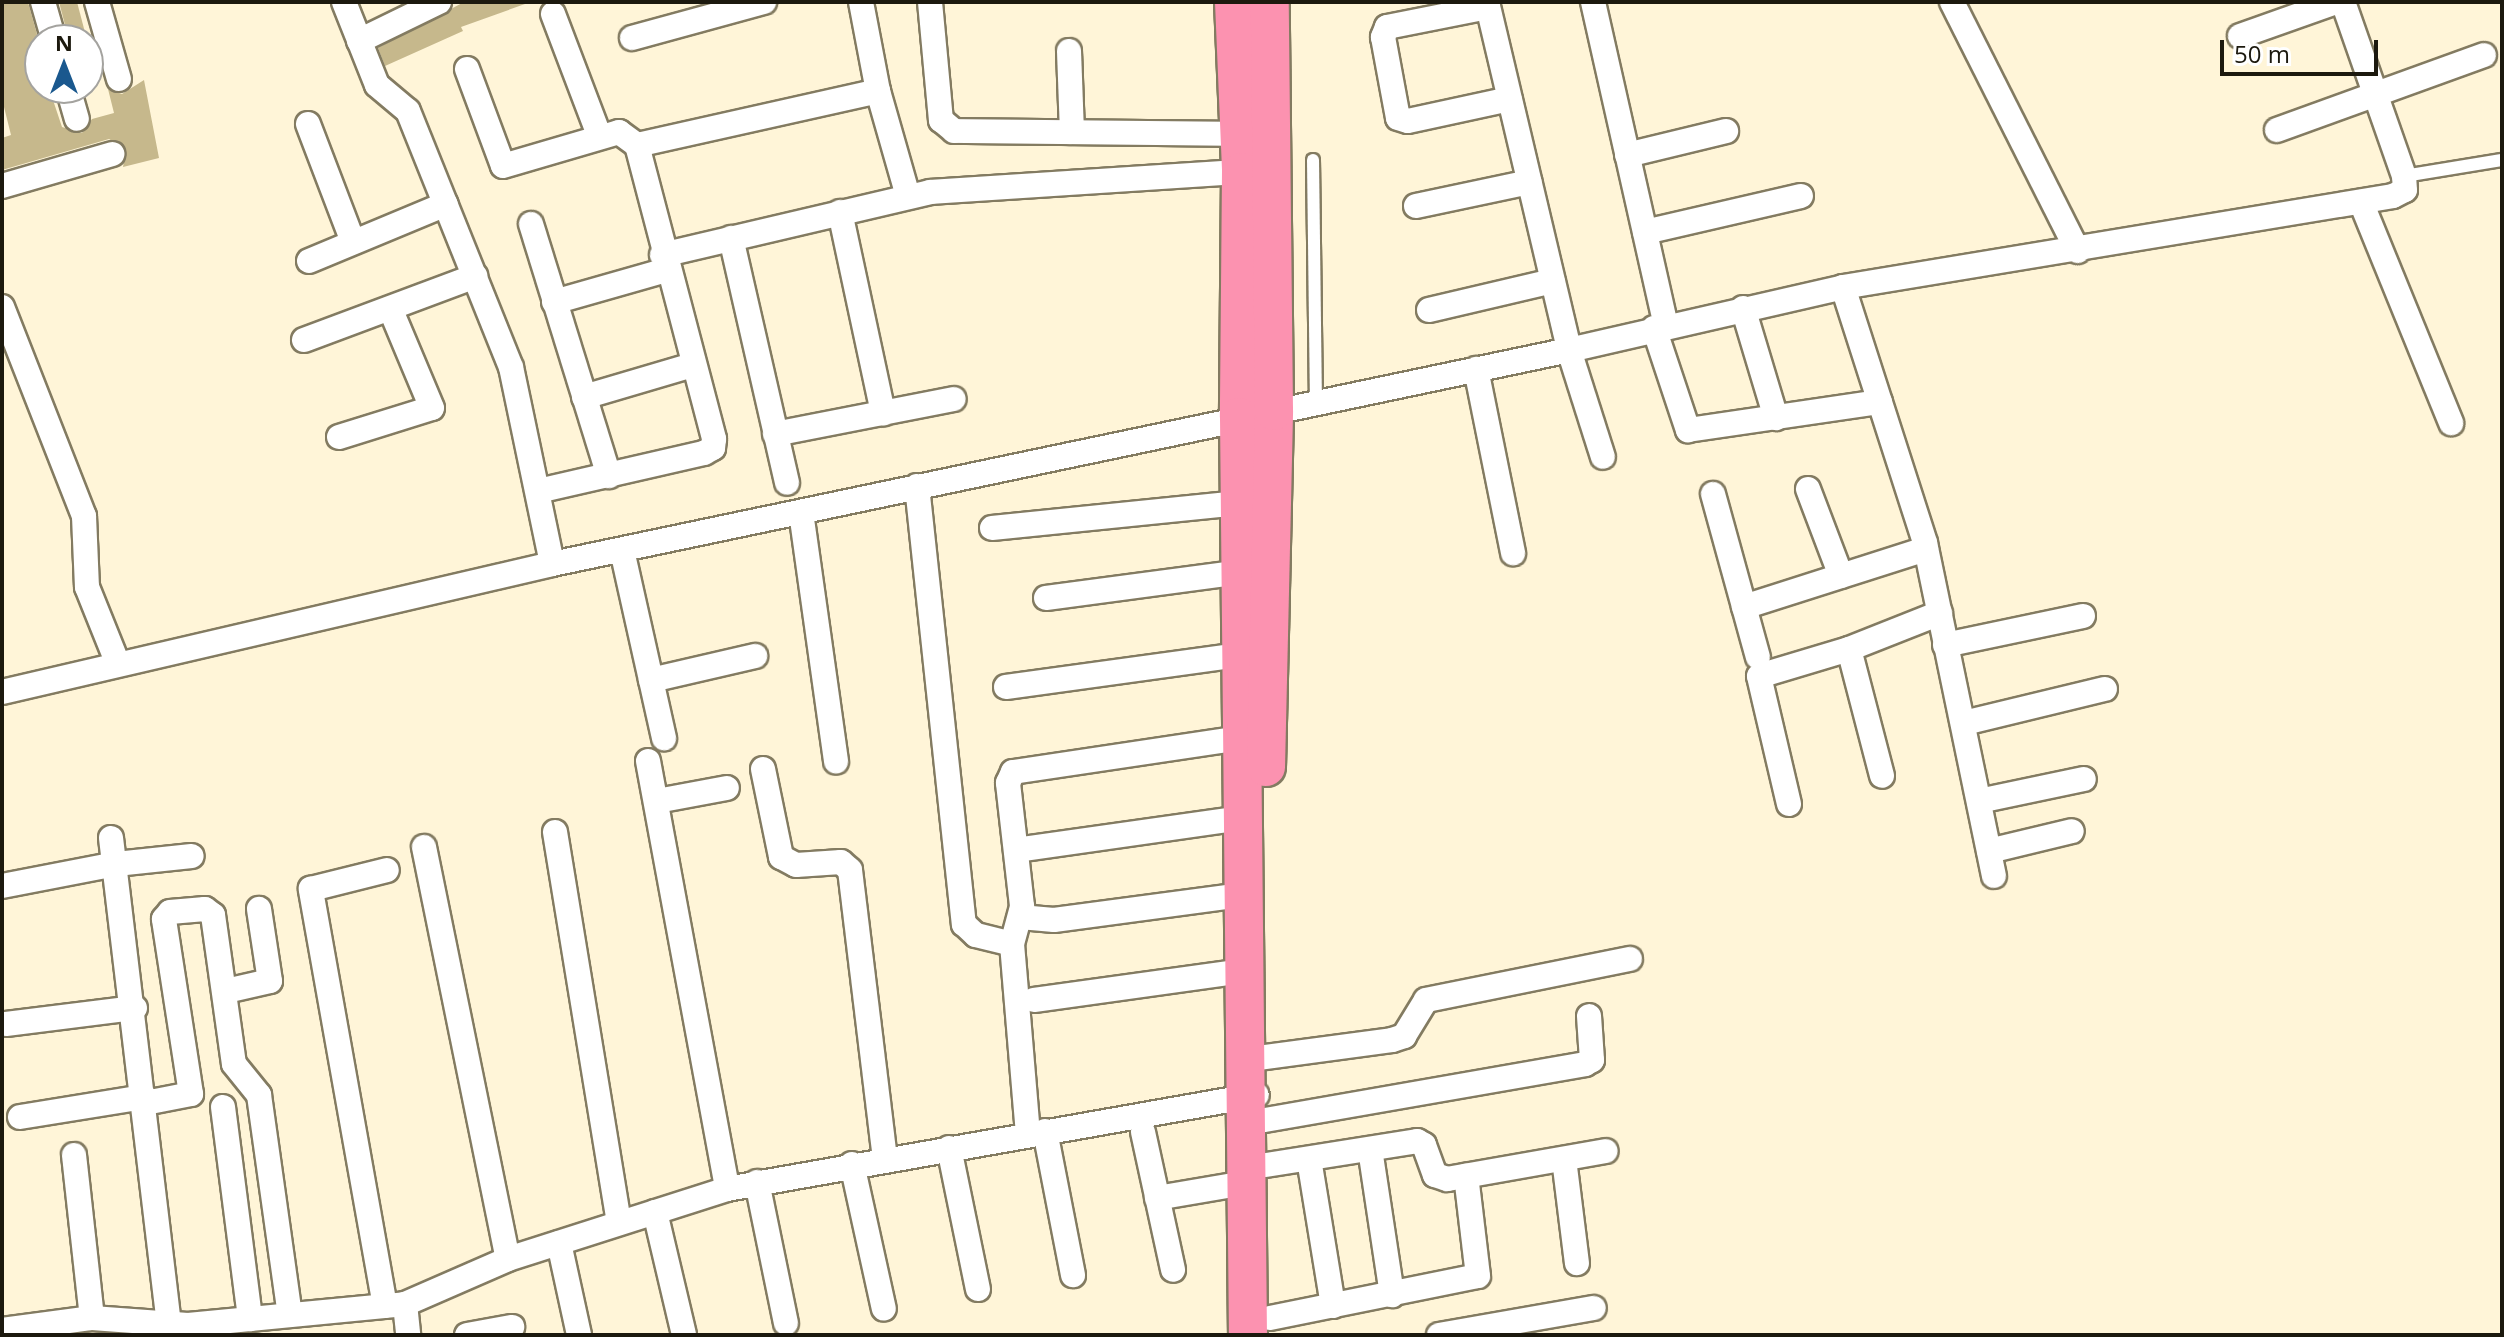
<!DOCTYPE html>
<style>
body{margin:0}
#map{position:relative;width:2504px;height:1337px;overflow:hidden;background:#fff5d8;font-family:"Open Sans",sans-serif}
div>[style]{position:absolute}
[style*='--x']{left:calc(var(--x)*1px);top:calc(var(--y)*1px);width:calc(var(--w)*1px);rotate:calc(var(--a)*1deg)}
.building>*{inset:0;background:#c6b88c}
.roads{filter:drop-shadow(2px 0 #837b61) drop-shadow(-2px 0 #837b61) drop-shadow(0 2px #837b61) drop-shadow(0 -2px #837b61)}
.service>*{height:12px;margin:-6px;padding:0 6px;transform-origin:6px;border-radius:6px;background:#fff}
.minor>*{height:24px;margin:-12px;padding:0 12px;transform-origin:12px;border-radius:12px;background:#fff}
.trunk>*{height:38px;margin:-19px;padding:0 19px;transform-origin:19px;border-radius:19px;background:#fc92b0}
span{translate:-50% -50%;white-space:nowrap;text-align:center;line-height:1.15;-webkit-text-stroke:6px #fff;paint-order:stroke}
.frame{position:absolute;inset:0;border:4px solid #1c190e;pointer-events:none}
.north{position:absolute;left:24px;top:24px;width:80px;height:80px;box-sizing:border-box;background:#fff;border:2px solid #a4a39f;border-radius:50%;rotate:0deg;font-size:22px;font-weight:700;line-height:32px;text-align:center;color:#1c190e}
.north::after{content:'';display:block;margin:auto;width:28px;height:36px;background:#1a588e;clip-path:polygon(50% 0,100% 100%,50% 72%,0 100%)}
.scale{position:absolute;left:2220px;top:40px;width:158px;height:36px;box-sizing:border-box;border:4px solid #1c190e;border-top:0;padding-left:10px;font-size:24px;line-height:28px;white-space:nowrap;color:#1c190e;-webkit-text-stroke:6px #fff;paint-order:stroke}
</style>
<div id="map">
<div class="building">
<div style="clip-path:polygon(2px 2px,28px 2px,40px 45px,40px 88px,49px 88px,62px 127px,82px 133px,92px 119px,114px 113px,108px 89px,122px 94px,144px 80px,159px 158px,123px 167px,126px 149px,109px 139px,2px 170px,2px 138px,11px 135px,2px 99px)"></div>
<div style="clip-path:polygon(59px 2px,77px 2px,87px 40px,69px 40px)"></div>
<div style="clip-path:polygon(464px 2px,525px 4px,461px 27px,463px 31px,385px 66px,378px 48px)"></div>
</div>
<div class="roads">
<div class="service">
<div style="--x:1313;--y:160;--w:242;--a:89.3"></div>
<div style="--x:2404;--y:176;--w:99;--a:-9.3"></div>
</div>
<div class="minor">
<div style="--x:43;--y:2;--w:40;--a:74"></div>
<div style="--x:97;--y:2;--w:80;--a:74.1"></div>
<div style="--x:344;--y:2;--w:89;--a:68.3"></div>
<div style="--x:377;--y:85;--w:40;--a:40"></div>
<div style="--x:408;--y:111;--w:276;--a:68.1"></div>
<div style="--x:511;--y:367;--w:201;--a:78.2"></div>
<div style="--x:861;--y:2;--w:91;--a:79.2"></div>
<div style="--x:878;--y:91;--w:109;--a:74.1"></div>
<div style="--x:930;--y:2;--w:119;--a:84.7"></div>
<div style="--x:941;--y:120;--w:17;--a:40"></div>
<div style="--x:954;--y:131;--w:285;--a:0.6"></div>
<div style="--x:1487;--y:2;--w:358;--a:76.7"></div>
<div style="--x:1569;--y:350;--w:112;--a:72.4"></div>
<div style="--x:1593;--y:2;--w:331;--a:77.3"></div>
<div style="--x:1952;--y:2;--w:279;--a:63.2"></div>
<div style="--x:1488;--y:7;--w:103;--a:168.8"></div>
<div style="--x:1387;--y:27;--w:11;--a:112"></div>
<div style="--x:1383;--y:37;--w:82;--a:79.5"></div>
<div style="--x:1398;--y:118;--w:10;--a:17"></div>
<div style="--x:1408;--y:121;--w:104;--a:-12.2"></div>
<div style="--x:553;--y:14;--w:129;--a:69.2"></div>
<div style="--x:2240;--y:36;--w:102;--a:-19.5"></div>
<div style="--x:632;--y:38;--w:137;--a:-15.3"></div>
<div style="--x:359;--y:41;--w:89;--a:-26"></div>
<div style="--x:1069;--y:51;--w:81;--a:87.9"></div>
<div style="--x:467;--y:69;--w:103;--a:69.6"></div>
<div style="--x:503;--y:166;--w:121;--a:-16.3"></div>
<div style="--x:619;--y:132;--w:22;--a:36"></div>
<div style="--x:637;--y:145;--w:304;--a:75.3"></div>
<div style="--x:714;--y:439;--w:9;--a:96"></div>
<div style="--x:713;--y:448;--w:10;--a:151"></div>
<div style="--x:704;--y:453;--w:170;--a:167.1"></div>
<div style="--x:68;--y:88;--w:32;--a:74"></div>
<div style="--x:308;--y:124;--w:126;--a:69.1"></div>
<div style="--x:2277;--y:130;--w:220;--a:-19.9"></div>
<div style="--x:637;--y:145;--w:247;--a:-12.6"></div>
<div style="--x:1627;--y:155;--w:102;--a:-13.6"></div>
<div style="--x:2;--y:186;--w:115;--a:-16.2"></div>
<div style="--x:2361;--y:202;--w:239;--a:67.8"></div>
<div style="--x:1416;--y:206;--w:116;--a:-11.9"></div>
<div style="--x:840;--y:212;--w:206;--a:77.9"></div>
<div style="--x:531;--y:224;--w:264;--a:72.8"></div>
<div style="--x:1645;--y:232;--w:160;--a:-13"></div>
<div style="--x:731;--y:238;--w:251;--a:77.1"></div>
<div style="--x:662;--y:255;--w:275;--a:-13.2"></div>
<div style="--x:930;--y:192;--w:312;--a:-3.7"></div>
<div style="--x:309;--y:261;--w:148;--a:-22.6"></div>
<div style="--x:1843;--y:287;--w:269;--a:72.2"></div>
<div style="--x:1925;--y:543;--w:340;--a:78.3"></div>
<div style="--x:554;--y:302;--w:116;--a:-15.9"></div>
<div style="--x:2;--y:307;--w:225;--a:68.6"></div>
<div style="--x:84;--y:516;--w:71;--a:87.6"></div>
<div style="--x:87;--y:587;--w:83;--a:68.1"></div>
<div style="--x:1743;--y:308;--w:115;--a:73.3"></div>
<div style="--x:1429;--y:310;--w:127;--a:-13.2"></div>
<div style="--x:1654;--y:328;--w:108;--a:71.6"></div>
<div style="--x:1688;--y:430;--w:194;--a:-8.3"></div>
<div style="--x:304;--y:340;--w:183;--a:-20.5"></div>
<div style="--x:1476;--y:369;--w:188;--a:78.6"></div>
<div style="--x:584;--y:397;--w:114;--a:-16.4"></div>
<div style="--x:775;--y:434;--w:182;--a:-11.1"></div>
<div style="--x:339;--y:437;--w:97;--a:-17.3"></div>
<div style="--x:432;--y:408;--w:108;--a:-112.8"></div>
<div style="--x:917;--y:486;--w:441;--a:83.9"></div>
<div style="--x:964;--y:924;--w:16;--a:43"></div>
<div style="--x:976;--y:935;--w:37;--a:14"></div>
<div style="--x:1012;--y:944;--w:191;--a:85.2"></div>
<div style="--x:1808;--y:489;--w:93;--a:69.2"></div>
<div style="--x:1713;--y:494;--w:169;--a:74.6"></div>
<div style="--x:801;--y:512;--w:252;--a:82"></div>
<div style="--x:992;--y:528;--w:248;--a:-5.8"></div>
<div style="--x:622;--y:550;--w:193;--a:77.4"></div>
<div style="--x:1046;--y:598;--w:196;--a:-7.6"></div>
<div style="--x:1744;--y:607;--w:191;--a:-17.7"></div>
<div style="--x:1945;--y:645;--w:141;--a:-11.9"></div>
<div style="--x:1849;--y:649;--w:131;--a:75.4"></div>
<div style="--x:651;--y:680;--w:107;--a:-13"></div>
<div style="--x:1006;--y:687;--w:236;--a:-7.8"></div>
<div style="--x:2;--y:692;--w:565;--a:-13.1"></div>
<div style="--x:552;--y:564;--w:1039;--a:-11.88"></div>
<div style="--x:1569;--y:350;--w:281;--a:-12.9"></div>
<div style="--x:1843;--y:287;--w:557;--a:-9.39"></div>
<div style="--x:2393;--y:196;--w:13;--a:-27"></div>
<div style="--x:2405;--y:190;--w:14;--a:-94"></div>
<div style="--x:2404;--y:176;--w:184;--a:-109.3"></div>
<div style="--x:1964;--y:723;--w:145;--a:-13.6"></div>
<div style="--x:648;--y:761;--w:435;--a:79.5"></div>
<div style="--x:763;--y:769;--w:90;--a:78.4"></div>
<div style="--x:781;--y:857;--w:17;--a:28"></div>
<div style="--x:796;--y:865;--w:45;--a:-3.8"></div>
<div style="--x:841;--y:862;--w:12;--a:42"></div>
<div style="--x:850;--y:870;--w:290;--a:83.1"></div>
<div style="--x:657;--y:801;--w:71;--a:-10.5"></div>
<div style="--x:1979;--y:801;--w:107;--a:-11.8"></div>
<div style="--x:1789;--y:804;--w:131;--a:-103.2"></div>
<div style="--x:1759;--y:676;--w:94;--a:-16.7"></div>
<div style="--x:1849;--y:649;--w:98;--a:-21.6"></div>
<div style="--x:555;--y:832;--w:396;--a:80.7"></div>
<div style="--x:111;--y:838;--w:487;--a:83.2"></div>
<div style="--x:424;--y:847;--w:420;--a:78.5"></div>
<div style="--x:1016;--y:850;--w:227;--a:-8.1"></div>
<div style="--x:1989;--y:851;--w:85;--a:-13.5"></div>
<div style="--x:2;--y:886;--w:116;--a:-10.9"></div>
<div style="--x:116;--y:864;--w:76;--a:-6"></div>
<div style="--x:1020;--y:917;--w:34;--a:5"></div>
<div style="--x:1054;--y:920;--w:190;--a:-7.6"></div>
<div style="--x:1012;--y:944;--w:39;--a:-75"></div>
<div style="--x:1022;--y:906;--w:124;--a:-96.5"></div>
<div style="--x:1008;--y:783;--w:12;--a:-66"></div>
<div style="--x:1013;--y:772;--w:231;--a:-8.5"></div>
<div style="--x:226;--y:991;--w:45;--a:-12.8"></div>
<div style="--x:270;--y:981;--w:73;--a:-98.7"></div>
<div style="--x:1034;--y:1000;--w:210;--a:-7.9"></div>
<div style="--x:6;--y:1024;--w:130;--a:-7.1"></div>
<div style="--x:1243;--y:1060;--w:150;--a:-7.6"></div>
<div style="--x:1392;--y:1040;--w:13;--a:-18"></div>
<div style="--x:1404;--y:1036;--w:42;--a:-58.6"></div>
<div style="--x:1426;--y:1000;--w:208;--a:-11.4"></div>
<div style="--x:145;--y:1103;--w:47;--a:-11.1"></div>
<div style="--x:191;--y:1094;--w:177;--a:-98.8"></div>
<div style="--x:164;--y:919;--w:9;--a:-49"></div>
<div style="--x:170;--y:912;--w:35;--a:-5"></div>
<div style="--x:205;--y:909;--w:10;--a:37"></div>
<div style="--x:213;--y:915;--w:150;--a:82"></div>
<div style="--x:234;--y:1064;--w:40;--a:51"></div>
<div style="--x:259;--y:1095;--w:222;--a:82"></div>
<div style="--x:223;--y:1107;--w:214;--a:82.7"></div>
<div style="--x:20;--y:1117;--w:126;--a:-9.2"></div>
<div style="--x:1265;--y:1120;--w:325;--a:-9.9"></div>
<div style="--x:1585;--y:1064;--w:8;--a:-30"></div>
<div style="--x:1592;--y:1060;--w:44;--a:-93.9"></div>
<div style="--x:1045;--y:1131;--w:147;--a:79"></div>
<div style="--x:1143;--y:1132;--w:141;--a:77.7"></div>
<div style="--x:949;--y:1148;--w:144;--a:78.4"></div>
<div style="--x:1370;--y:1149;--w:148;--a:81.4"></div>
<div style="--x:74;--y:1155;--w:164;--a:83.7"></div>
<div style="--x:1309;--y:1159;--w:149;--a:80.7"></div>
<div style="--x:1564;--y:1159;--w:105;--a:82.9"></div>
<div style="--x:852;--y:1164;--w:148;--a:77.6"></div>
<div style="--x:1266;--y:1165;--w:153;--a:-9"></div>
<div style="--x:1417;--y:1141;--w:8;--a:30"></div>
<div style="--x:1424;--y:1145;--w:32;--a:70"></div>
<div style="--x:1435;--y:1175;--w:13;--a:18"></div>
<div style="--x:1447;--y:1179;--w:161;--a:-10"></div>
<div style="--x:757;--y:1182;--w:144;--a:78.4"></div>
<div style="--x:1157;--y:1198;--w:89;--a:-9.7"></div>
<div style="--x:655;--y:1212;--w:126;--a:76.7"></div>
<div style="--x:559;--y:1243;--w:94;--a:77.7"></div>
<div style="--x:405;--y:1304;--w:31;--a:84"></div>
<div style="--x:385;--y:1306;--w:424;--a:-100.1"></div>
<div style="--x:311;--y:889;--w:78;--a:-14"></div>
<div style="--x:1270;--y:1318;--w:212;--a:-11.4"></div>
<div style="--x:1478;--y:1276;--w:101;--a:-96.8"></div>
<div style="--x:2;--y:1330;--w:91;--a:-7.6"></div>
<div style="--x:92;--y:1318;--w:96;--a:4.2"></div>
<div style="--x:188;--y:1325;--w:218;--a:-5.5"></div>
<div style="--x:405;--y:1304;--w:112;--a:-23.6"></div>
<div style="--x:508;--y:1259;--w:230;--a:-17.7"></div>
<div style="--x:727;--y:1189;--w:538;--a:-10.06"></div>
<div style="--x:467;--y:1335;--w:46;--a:-10.1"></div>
<div style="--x:1439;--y:1335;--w:157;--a:-9.9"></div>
</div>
<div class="trunk">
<div style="--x:1234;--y:2;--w:170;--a:87.6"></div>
<div style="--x:1241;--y:172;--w:245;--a:90.5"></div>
<div style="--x:1239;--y:417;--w:918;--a:89.44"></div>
<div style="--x:1266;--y:767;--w:356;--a:-88.7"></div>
<div style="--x:1274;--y:411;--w:409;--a:-90.6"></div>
</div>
</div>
<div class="frame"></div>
<div class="north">N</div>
<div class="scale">50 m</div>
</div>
